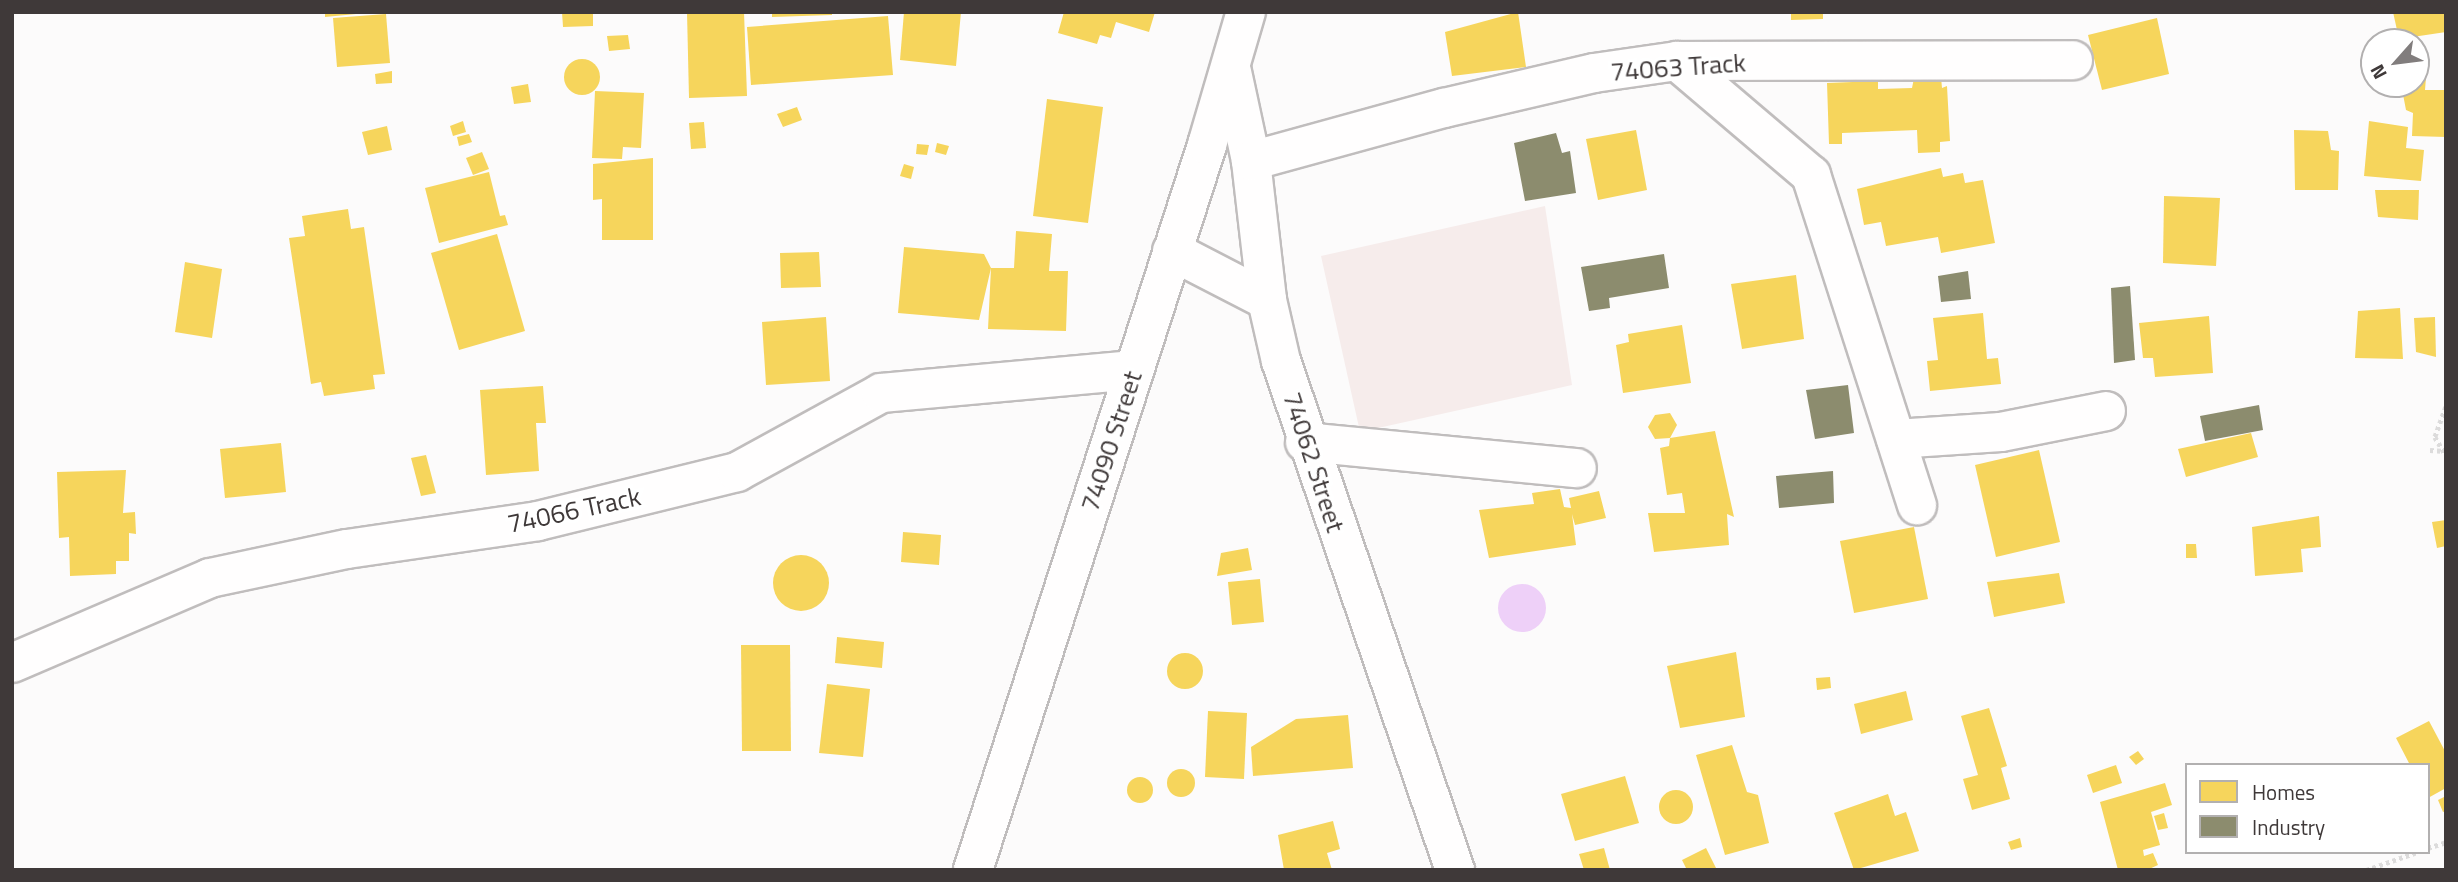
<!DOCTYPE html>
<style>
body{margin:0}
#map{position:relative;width:2458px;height:882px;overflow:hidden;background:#fcfbfb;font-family:"Titillium Web",sans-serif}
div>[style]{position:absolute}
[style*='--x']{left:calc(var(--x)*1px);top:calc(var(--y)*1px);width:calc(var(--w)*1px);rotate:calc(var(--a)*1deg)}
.built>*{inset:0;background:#f6eceb}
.water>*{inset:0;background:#eed0f8}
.round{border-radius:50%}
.homes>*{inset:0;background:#f6d55c}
.industry>*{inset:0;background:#8c8c6e}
.path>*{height:4.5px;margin-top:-2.25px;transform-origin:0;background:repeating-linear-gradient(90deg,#dcdbdb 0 3.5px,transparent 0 7px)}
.roads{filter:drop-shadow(2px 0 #c0bdbd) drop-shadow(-2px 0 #c0bdbd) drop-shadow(0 2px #c0bdbd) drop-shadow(0 -2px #c0bdbd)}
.minor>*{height:38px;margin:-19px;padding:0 19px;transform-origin:19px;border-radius:19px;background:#fffefe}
span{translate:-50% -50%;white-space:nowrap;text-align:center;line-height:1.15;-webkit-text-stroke:7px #fff;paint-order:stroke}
.street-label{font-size:26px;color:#3f3939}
.frame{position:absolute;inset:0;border:14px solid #3f3939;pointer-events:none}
.legend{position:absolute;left:2185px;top:763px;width:245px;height:91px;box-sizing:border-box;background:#fff;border:2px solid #b2b0b0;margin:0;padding:9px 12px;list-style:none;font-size:21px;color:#3f3939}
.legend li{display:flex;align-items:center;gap:14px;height:35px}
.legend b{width:35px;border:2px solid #b2b0b0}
.north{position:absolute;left:2360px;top:28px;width:70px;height:70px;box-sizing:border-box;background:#fff;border:2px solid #b2b0b0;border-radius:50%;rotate:242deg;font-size:19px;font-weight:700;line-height:28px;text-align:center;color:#3f3939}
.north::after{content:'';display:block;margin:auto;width:24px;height:32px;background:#817d7d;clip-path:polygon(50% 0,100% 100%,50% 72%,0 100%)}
</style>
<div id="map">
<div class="built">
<div style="clip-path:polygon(1545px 206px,1572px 385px,1360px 432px,1321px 256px)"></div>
</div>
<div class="water">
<div class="round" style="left:1498px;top:584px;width:48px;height:48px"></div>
</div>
<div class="homes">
<div style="clip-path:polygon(325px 12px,356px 12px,356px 14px,325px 17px)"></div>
<div style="clip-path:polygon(562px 12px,593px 12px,593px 26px,563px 27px)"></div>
<div style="clip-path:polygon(687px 12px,744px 12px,747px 96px,689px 98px)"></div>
<div style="clip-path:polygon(772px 12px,832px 12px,832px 15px,772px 17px)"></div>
<div style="clip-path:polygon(904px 12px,961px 12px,956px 66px,900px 60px)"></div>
<div style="clip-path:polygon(1064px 12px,1155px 12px,1149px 32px,1116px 22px,1111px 38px,1100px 35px,1097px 44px,1058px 33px)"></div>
<div style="clip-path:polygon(1518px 12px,1526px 67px,1452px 76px,1445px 32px)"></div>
<div style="clip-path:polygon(1791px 12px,1823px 12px,1823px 19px,1791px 20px)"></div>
<div style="clip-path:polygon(2393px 12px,2446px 12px,2446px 32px,2399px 39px)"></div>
<div style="clip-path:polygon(386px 14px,390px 63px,337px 67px,333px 18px)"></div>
<div style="clip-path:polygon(888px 16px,893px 75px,751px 85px,747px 27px)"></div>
<div style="clip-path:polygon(2157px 18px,2169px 74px,2102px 90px,2088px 35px)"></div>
<div style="clip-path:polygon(628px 35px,630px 49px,609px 51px,607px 36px)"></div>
<div class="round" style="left:564px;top:59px;width:36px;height:36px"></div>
<div style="clip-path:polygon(2416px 64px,2427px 65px,2425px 90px,2446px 90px,2446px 137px,2412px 136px,2413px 113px,2406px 110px,2401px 84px,2416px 84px)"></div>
<div style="clip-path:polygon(392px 71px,392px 83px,376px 84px,375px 74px)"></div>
<div style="clip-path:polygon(1941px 77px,1942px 88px,1947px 86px,1950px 141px,1940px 142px,1940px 152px,1918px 153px,1917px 130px,1842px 133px,1842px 144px,1829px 144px,1827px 83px,1878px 81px,1878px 89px,1912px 88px,1914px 78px)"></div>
<div style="clip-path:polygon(528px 84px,531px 102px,514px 104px,511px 87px)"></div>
<div style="clip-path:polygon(595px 91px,644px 93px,641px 148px,623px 147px,622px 159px,592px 158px)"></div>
<div style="clip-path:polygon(1047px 99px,1103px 107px,1088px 223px,1033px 216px)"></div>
<div style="clip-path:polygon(797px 107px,802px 120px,783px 127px,777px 114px)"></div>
<div style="clip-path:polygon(463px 121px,466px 132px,453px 136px,450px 126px)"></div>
<div style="clip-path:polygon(2369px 121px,2408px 127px,2406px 148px,2424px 150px,2421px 181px,2364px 176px)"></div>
<div style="clip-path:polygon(704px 122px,706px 148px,691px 149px,689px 123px)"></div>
<div style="clip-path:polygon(387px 126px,392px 150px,368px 155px,362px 132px)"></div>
<div style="clip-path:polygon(1636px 130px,1647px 190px,1598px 200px,1586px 139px)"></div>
<div style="clip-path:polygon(2294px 130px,2328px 131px,2331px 150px,2339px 151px,2338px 190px,2295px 190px)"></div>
<div style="clip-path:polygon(469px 134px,472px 142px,459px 146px,457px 137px)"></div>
<div style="clip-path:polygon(937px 143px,949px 146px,946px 155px,935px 152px)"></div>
<div style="clip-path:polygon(917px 144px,929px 145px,927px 155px,916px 154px)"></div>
<div style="clip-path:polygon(482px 152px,489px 169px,473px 175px,466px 158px)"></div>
<div style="clip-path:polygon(653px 158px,653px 240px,602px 240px,602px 199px,593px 200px,593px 164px)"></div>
<div style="clip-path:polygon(904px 164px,914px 167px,911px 179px,900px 176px)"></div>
<div style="clip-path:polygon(1941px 168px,1943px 177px,1963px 173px,1965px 183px,1983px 180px,1995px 243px,1941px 253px,1938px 237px,1886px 246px,1881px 222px,1864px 225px,1857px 189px)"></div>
<div style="clip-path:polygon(489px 172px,500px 216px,505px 215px,508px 225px,439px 243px,425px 188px)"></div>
<div style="clip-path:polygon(2375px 190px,2419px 190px,2418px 220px,2378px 217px)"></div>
<div style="clip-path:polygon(2164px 196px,2220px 198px,2216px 266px,2163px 263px)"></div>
<div style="clip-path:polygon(348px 209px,351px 229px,364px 227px,385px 374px,373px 375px,375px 389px,324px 396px,321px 382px,311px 384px,289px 238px,305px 236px,302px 216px)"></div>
<div style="clip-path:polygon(1016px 231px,1052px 234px,1049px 271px,1068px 271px,1066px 331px,988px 329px,991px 268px,979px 320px,898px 313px,904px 247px,984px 254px,991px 268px,1014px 268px)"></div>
<div style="clip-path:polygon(497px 234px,525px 331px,459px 350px,431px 253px)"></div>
<div style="clip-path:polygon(819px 252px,821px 287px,781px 288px,780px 253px)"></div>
<div style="clip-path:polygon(185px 262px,222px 269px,212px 338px,175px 332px)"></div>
<div style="clip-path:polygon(1796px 275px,1804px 339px,1742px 349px,1731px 284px)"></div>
<div style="clip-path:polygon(2400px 308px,2403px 359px,2355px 358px,2358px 311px)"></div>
<div style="clip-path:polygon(1983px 313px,1987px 359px,1998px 358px,2001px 384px,1930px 391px,1927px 361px,1938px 360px,1933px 318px)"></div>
<div style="clip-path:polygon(2209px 316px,2213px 373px,2155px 377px,2153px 358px,2143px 358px,2139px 323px)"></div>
<div style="clip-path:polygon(826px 317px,830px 381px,766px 385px,762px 322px)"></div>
<div style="clip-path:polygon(2435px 317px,2436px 357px,2416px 352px,2414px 318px)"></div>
<div style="clip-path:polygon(1682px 325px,1691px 383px,1623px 393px,1616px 345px,1629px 342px,1628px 334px)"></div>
<div style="clip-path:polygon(543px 386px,546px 423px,536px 423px,539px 471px,486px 475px,480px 390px)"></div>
<div style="clip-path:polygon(1670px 413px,1677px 425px,1670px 438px,1655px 439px,1648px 427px,1655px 415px)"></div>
<div style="clip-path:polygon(1715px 431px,1734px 517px,1727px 514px,1729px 545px,1654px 552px,1648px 513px,1685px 513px,1682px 493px,1667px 495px,1660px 448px,1669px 446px,1670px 438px)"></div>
<div style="clip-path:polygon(2251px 433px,2258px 457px,2186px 477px,2178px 449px)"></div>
<div style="clip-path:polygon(281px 443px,286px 492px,225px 498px,220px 449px)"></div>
<div style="clip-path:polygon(2039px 450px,2060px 542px,1996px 557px,1975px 465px)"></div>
<div style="clip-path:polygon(426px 455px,436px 493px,421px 496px,411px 458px)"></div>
<div style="clip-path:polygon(126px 470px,123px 513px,135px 512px,136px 534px,129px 533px,129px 561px,116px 561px,116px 574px,70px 576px,69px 537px,59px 538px,57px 472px)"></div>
<div style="clip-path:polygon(1560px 489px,1564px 507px,1571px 508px,1569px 498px,1599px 491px,1606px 518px,1575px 525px,1572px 514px,1576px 545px,1489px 558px,1479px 510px,1534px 504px,1532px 493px)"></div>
<div style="clip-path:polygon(2319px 516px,2321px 547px,2301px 549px,2303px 572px,2255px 576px,2252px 527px)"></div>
<div style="clip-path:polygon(2446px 520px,2446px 546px,2437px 548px,2432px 522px)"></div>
<div style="clip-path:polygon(1914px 527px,1928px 599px,1854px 613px,1840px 541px)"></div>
<div style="clip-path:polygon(903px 532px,941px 535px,939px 565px,901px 562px)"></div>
<div style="clip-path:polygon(2186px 544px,2196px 544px,2197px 558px,2186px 558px)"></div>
<div style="clip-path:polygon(1248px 548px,1252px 570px,1217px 576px,1221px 553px)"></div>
<div class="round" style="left:773px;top:555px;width:56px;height:56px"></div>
<div style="clip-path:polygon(2059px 573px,2065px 603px,1994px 617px,1987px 582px)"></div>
<div style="clip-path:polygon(1260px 579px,1264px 622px,1232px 625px,1228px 582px)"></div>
<div style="clip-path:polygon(837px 637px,884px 642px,882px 668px,835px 663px)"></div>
<div style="clip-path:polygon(741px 645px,790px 645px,791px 751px,742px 751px)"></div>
<div style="clip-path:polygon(1736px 652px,1745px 717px,1680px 728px,1667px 666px)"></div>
<div class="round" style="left:1167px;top:653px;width:36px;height:36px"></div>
<div style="clip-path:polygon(1830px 677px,1831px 688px,1817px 690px,1816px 678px)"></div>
<div style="clip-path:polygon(827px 684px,870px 689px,863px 757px,819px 753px)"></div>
<div style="clip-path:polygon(1906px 691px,1913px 720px,1861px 734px,1854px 704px)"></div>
<div style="clip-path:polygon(1989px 708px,2007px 766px,2001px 768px,2010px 799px,1972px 810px,1963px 779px,1978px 775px,1961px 716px)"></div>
<div style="clip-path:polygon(1208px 711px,1247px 713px,1244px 779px,1205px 777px)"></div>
<div style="clip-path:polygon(1348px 715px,1353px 768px,1253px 776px,1251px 747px,1296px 719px)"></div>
<div style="clip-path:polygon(2429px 721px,2446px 753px,2446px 788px,2428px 798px,2428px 765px,2410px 765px,2396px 738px)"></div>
<div style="clip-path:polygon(1732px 745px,1747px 792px,1758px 795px,1769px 843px,1725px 855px,1696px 755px)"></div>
<div style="clip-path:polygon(2138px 751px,2144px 759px,2136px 765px,2129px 757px)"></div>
<div style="clip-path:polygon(2116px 765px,2122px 783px,2093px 793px,2087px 775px)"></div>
<div class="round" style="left:1167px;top:769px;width:28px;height:28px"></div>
<div style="clip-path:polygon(1625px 776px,1639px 823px,1575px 841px,1561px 794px)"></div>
<div class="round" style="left:1127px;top:777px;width:26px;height:26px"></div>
<div style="clip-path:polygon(2165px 783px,2172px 805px,2151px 812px,2160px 845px,2143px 850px,2144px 856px,2153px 853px,2158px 865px,2147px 870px,2118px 870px,2100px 802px)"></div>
<div class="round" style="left:1659px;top:790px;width:34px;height:34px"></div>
<div style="clip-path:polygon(1888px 794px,1895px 816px,1906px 812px,1919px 851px,1854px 870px,1834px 813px)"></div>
<div style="clip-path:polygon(2446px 796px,2446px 811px,2443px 812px,2438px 800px)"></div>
<div style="clip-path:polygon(2164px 813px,2168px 828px,2158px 830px,2154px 816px)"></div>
<div style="clip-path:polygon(1333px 821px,1340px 849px,1327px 853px,1332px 870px,1284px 870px,1278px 835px)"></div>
<div style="clip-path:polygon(2020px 838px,2022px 847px,2011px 850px,2008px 842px)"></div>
<div style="clip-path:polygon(1604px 848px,1610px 870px,1584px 870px,1579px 854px)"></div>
<div style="clip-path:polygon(1706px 848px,1717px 870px,1687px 870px,1682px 860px)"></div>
</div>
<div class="industry">
<div style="clip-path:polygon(1556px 133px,1562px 153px,1570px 151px,1576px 193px,1525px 201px,1514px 143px)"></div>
<div style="clip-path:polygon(1664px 254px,1669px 288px,1609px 298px,1610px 308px,1589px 311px,1581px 267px)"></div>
<div style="clip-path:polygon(1968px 271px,1971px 299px,1941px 302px,1938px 276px)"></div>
<div style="clip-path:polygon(2130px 286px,2135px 360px,2114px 363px,2111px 288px)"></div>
<div style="clip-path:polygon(1848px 385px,1854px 433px,1815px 439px,1806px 390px)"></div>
<div style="clip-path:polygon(2259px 405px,2263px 430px,2205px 441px,2200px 416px)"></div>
<div style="clip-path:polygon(1833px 471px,1834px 503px,1779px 508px,1776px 476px)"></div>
</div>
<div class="path">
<div style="--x:2446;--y:407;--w:32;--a:110"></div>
<div style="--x:2435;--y:437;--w:21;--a:59"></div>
<div style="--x:2430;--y:450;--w:15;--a:4"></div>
<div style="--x:2428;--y:848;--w:19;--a:-18"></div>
<div style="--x:2366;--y:870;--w:54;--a:-19.4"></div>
</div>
<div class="roads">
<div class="minor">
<div style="--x:1677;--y:61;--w:176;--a:40.4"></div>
<div style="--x:1811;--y:175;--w:347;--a:72.2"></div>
<div style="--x:1232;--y:72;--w:91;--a:77.9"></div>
<div style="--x:1251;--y:161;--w:140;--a:83.4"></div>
<div style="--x:1267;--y:300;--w:63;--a:77.1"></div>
<div style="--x:1281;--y:361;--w:538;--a:71.13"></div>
<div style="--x:1251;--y:161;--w:200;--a:-15.4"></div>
<div style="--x:1444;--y:108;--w:154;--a:-13.1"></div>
<div style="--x:1594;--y:73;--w:84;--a:-8.2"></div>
<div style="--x:1677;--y:61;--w:396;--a:-0.1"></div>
<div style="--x:1172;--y:251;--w:107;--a:27.3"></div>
<div style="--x:1896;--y:439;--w:105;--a:-3.8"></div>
<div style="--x:2001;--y:432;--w:107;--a:-11.3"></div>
<div style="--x:1305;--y:442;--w:273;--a:5.5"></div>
<div style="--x:12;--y:663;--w:215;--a:-23.2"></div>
<div style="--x:210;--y:578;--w:140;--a:-12"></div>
<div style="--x:347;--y:549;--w:193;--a:-8.3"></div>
<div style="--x:538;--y:521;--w:205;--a:-13.8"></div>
<div style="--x:737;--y:472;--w:164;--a:-28.7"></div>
<div style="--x:881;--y:393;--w:254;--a:-5.2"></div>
<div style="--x:973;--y:870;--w:762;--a:-72.11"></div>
<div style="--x:1207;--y:145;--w:139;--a:-73.7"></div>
</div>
</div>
<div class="street-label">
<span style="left:1678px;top:67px;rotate:-4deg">74063 Track</span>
<span style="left:1111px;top:441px;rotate:-72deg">74090 Street</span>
<span style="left:1314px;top:462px;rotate:72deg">74062 Street</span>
<span style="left:574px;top:510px;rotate:-12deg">74066 Track</span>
</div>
<div class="frame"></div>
<ul class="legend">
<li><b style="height:19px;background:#f6d55c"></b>Homes</li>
<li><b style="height:19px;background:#8c8c6e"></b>Industry</li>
</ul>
<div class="north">N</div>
</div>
